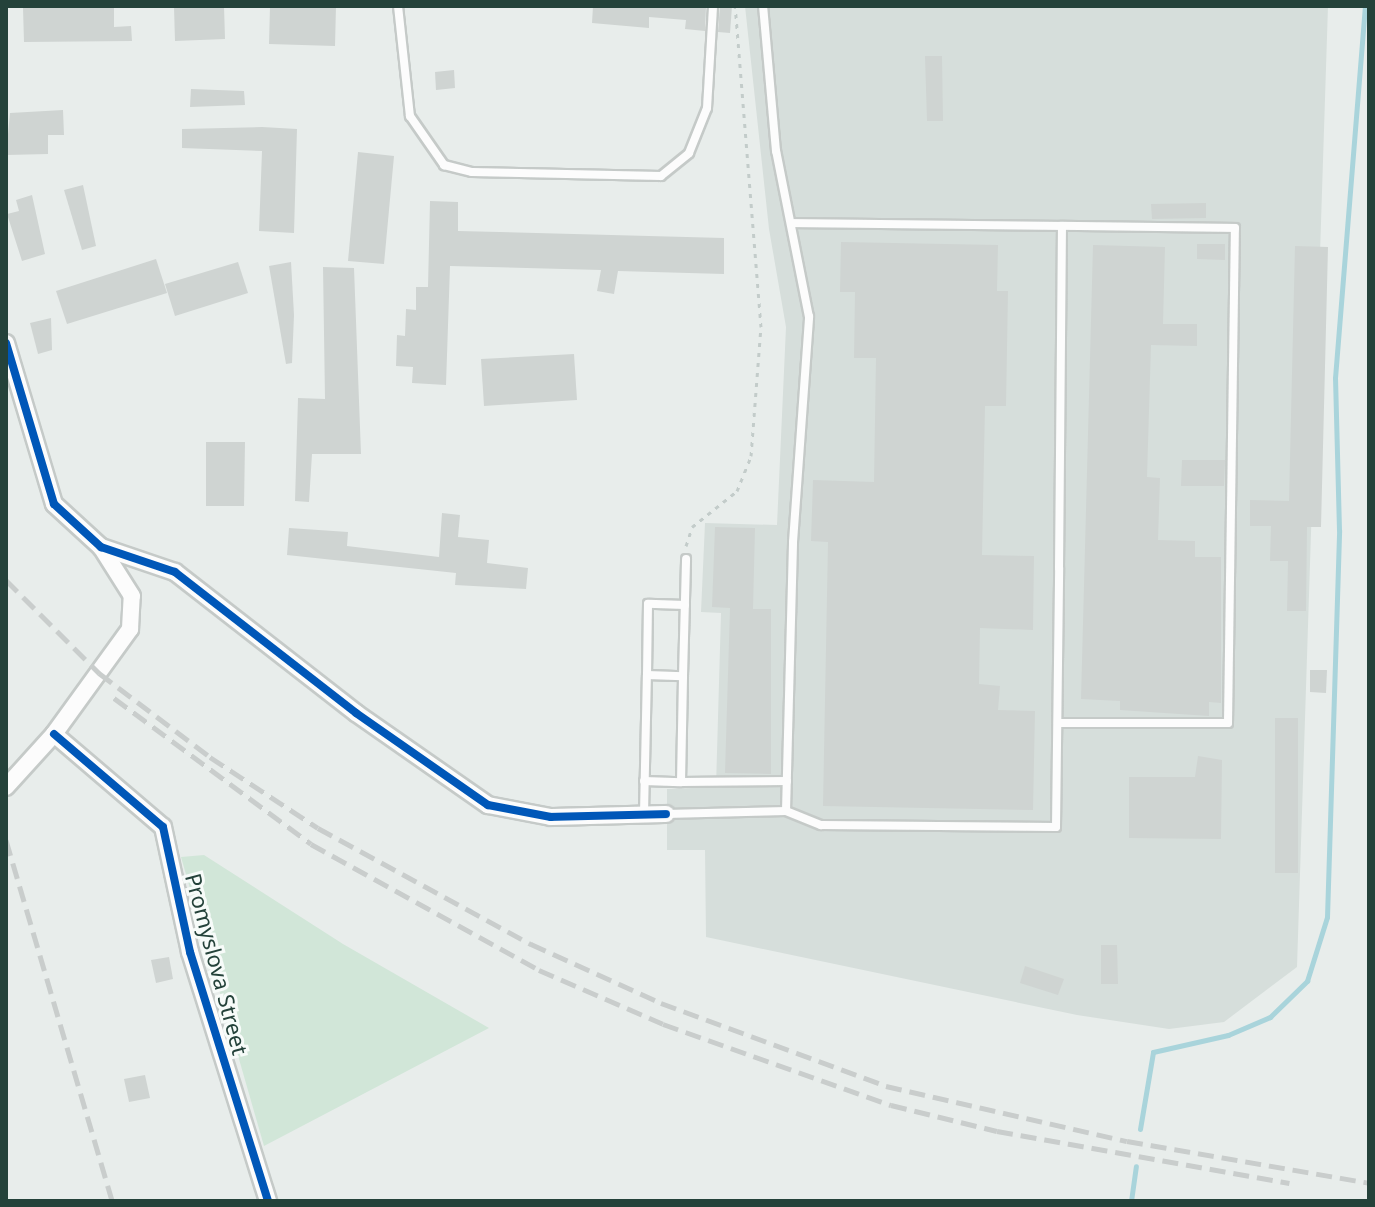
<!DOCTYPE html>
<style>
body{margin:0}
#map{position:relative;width:1375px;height:1207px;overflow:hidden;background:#e8edeb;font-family:"Noto Sans",sans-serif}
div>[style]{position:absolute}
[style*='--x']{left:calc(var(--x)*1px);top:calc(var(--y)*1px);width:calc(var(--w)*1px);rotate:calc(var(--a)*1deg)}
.built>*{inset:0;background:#d6dedb}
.green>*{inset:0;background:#d1e6d8}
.stream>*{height:5px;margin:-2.5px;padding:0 2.5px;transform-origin:2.5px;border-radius:2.5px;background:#a9d4db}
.building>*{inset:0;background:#cfd4d2}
.path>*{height:3px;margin-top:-1.5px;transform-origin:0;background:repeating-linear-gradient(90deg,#c3ccca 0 4px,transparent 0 10px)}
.roads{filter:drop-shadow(2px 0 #c5cac8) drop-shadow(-2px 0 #c5cac8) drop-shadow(0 2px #c5cac8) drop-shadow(0 -2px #c5cac8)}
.service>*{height:8px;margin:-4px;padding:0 4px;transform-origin:4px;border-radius:4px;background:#fcfcfc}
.minor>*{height:16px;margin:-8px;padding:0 8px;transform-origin:8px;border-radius:8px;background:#fcfcfc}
.rail>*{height:5px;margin-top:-2.5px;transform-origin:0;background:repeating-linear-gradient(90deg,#c9cdcc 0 16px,transparent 0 24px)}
.cycleway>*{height:8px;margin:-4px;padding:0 4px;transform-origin:4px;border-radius:4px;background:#0057b8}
span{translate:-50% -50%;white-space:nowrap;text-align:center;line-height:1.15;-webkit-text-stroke:6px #f7fbf9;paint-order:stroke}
.street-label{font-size:22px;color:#24423a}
.frame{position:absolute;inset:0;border:8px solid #24423a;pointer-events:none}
</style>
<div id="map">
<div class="built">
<div style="clip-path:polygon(745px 6px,1328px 6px,1297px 967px,1224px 1022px,1169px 1029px,1077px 1015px,706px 937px,705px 850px,667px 850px,667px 789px,716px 787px,721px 613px,701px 612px,705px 523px,777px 525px,786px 327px,769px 229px)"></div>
</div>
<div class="green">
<div style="clip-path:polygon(204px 855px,343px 944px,489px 1028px,264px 1146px,181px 857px)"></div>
</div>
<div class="stream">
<div style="--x:1140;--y:1129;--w:78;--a:-80.4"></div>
<div style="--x:1153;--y:1052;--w:77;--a:-12.8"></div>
<div style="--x:1228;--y:1035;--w:46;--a:-23.2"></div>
<div style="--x:1270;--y:1017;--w:52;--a:-44.2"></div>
<div style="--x:1307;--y:981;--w:67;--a:-72.6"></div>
<div style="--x:1327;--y:917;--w:387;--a:-88.2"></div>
<div style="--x:1339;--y:530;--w:152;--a:-91.5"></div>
<div style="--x:1335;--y:378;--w:373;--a:-85.4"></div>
<div style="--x:1131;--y:1201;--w:35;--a:-82"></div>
</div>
<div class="building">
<div style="clip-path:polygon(224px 6px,225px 39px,175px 41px,174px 7px)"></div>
<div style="clip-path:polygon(336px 6px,335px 46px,269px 44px,270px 7px)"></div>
<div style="clip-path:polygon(593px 6px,706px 6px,705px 31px,685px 29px,686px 20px,649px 17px,649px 28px,592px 23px)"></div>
<div style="clip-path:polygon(720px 6px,732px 6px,730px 33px,718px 32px)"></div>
<div style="clip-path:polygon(114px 7px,114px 27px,131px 26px,132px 41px,24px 42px,23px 8px)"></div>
<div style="clip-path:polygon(925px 56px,942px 56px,943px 121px,927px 121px)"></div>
<div style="clip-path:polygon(454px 70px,455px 88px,436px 90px,435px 72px)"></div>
<div style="clip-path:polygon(191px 89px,244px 91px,245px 105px,190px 107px)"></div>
<div style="clip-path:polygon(63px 110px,64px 135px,48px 135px,48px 154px,6px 155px,10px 113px)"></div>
<div style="clip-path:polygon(262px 127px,297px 129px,294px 233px,259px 231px,262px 151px,182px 148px,182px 129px)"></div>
<div style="clip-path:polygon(358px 152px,394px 156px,384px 264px,348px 261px)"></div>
<div style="clip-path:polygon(83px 185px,96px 246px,82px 250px,64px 190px)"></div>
<div style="clip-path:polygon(32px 195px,45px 254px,22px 261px,7px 214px,19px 211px,16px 200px)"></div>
<div style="clip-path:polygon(430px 201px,458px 202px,458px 231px,724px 238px,724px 274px,618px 271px,614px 294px,597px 291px,601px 270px,450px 266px,446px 385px,412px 383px,413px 367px,396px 366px,397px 335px,405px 336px,406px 309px,416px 310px,416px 287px,428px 287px)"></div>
<div style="clip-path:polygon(1206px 203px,1206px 218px,1152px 219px,1151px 204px)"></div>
<div style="clip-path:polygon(841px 242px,998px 245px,997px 291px,1008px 291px,1006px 406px,985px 406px,982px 555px,1034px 556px,1033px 630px,980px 628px,979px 684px,1000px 686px,998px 710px,1035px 711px,1033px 810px,823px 806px,828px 542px,811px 541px,813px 480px,874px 482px,876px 358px,854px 358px,855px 292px,840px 292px)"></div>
<div style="clip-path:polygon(1197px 244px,1225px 244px,1225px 260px,1197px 259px)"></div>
<div style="clip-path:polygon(1093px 245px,1165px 247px,1163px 324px,1197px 324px,1197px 346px,1151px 345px,1147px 477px,1160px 478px,1158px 540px,1195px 541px,1195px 557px,1221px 557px,1221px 703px,1209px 702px,1209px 716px,1120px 710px,1120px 701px,1081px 699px)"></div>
<div style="clip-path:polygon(1295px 246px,1328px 247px,1321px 527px,1307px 527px,1306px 611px,1287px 611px,1288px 561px,1270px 561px,1271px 526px,1250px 526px,1250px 500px,1289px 501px)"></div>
<div style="clip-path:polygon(156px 259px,167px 293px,67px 324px,56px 291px)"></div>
<div style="clip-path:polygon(238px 262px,248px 293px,175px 316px,165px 284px)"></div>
<div style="clip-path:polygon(291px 262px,294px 315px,292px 363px,286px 364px,269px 266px)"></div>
<div style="clip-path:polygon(323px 267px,354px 268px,361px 454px,312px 454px,309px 502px,295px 501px,298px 398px,325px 399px)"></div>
<div style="clip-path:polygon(51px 318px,52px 350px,38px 354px,30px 323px)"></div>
<div style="clip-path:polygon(574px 354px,577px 400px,484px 406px,481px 359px)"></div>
<div style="clip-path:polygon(206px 442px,245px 442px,244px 506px,206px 506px)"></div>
<div style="clip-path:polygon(1182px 460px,1225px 460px,1224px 486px,1181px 486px)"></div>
<div style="clip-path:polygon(442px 513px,460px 515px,458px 537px,489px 540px,487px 563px,528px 568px,526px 589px,455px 585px,456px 573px,287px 555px,289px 528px,348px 532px,347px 546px,439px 557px)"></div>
<div style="clip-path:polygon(715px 527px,755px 528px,753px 609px,771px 609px,771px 774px,725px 773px,730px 608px,712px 607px)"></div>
<div style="clip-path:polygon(1310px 670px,1327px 670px,1326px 693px,1310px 692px)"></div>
<div style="clip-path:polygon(1275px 718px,1298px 718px,1298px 873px,1275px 873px)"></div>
<div style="clip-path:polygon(1198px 756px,1222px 760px,1221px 839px,1129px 838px,1129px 777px,1195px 777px)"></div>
<div style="clip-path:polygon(1101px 945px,1117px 945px,1118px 984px,1101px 984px)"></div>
<div style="clip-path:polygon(169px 957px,173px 979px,156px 983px,151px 960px)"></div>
<div style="clip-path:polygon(1025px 966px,1064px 979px,1058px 995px,1020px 983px)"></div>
<div style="clip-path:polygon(145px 1075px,150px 1098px,129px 1102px,124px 1079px)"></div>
</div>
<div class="path">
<div style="--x:686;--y:546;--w:20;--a:-72"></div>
<div style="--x:692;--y:527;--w:58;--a:-38.7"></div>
<div style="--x:737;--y:491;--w:38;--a:-68"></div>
<div style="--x:751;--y:456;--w:129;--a:-85.6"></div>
<div style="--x:761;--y:327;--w:322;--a:-94.6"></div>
</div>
<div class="roads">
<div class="service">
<div style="--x:398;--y:6;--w:111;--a:83.8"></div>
<div style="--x:410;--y:116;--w:60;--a:55.2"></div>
<div style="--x:444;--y:165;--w:29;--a:14"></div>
<div style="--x:472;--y:172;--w:189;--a:1.2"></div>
<div style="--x:661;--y:176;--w:36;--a:-39"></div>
<div style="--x:689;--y:153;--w:48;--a:-68.2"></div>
<div style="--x:707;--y:108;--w:102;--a:-86.6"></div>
<div style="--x:685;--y:605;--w:37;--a:-178"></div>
<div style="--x:648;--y:604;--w:71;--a:90.8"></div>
<div style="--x:647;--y:675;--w:36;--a:2"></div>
<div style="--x:683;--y:676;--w:117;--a:-88.5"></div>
<div style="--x:1058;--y:723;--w:170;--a:0"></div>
<div style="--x:1228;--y:723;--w:495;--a:-89.2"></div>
<div style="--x:1235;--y:228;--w:173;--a:-179.3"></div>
<div style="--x:644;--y:781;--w:37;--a:2"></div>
<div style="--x:681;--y:782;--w:106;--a:-88.9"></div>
<div style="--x:681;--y:782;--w:106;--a:-0.5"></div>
<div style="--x:786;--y:811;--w:38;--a:22"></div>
<div style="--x:821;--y:825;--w:235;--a:0.5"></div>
<div style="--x:1056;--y:827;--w:259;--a:-89.3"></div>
<div style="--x:1059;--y:568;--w:342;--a:-89.5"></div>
<div style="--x:1062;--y:226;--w:271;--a:-179.4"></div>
<div style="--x:644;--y:814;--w:139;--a:-88.8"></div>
<div style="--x:666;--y:814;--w:120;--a:-1.4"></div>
<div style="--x:786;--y:811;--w:269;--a:-88.5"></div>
<div style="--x:793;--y:542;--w:226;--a:-85.9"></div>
<div style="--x:809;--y:317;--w:169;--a:-101.2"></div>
<div style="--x:776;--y:151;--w:146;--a:-95.1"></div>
</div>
<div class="minor">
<div style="--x:6;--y:343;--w:168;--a:73.4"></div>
<div style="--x:54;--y:504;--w:64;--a:42.5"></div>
<div style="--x:101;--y:547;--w:78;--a:18.7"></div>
<div style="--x:175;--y:572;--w:229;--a:37.9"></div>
<div style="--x:356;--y:713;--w:161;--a:34.9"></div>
<div style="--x:488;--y:805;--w:64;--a:10.8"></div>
<div style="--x:551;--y:817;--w:115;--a:-1.5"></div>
<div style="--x:54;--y:734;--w:143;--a:40.5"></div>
<div style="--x:163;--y:827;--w:128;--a:77.8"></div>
<div style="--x:190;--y:952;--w:261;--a:72.6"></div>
<div style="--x:6;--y:787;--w:72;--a:-47.8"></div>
<div style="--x:54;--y:734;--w:130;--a:-54.1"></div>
<div style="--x:130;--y:629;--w:33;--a:-87"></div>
<div style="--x:132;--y:596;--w:58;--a:-122.3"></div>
</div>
</div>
<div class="rail">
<div style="--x:6;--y:580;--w:132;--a:45"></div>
<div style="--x:99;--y:673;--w:139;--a:37.1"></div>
<div style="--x:210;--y:757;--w:129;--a:33.3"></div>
<div style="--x:318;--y:828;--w:243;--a:28.6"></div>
<div style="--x:531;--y:944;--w:143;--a:24.4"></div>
<div style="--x:661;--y:1003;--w:240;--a:20.2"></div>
<div style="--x:886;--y:1086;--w:247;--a:12.9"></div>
<div style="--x:1127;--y:1141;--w:246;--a:9.8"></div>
<div style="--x:114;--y:698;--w:245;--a:36.5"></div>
<div style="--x:311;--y:844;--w:260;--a:28.9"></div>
<div style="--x:539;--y:970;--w:135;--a:23.5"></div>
<div style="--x:663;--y:1024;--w:242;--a:19.6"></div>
<div style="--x:891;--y:1105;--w:109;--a:13.8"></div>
<div style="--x:997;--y:1131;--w:297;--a:10.1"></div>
<div style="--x:6;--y:840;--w:376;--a:73.6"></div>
</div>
<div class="cycleway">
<div style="--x:6;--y:343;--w:168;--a:73.4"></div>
<div style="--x:54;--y:504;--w:64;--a:42.5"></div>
<div style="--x:101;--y:547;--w:78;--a:18.7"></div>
<div style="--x:175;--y:572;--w:229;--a:37.9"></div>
<div style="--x:356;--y:713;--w:161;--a:34.9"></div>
<div style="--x:488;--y:805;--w:64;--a:10.8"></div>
<div style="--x:551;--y:817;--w:115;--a:-1.5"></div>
<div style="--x:54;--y:734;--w:143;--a:40.5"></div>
<div style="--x:163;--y:827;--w:128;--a:77.8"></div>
<div style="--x:190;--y:952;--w:261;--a:72.6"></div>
</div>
<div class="street-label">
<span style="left:217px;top:964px;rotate:75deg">Promyslova Street</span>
</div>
<div class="frame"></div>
</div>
